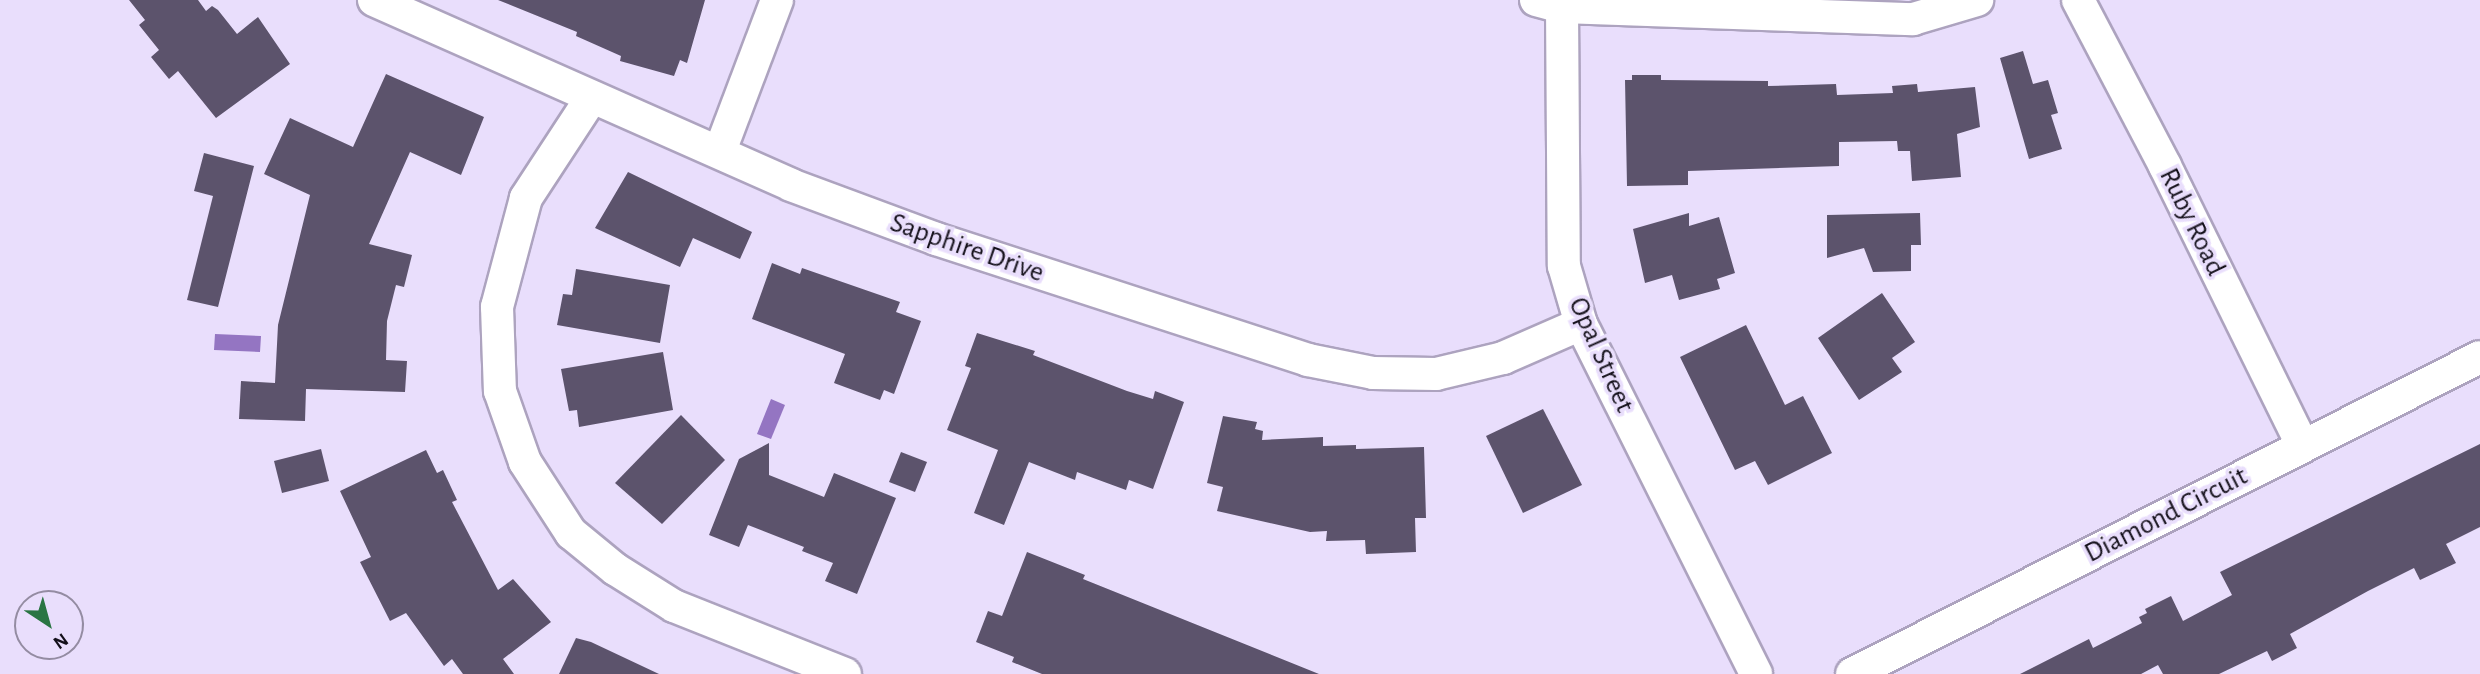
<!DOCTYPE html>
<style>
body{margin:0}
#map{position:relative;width:2480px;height:674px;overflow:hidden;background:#e9defc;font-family:"Alegreya Sans",sans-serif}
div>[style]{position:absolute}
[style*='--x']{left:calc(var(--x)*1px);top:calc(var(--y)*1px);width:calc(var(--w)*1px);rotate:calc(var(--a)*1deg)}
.water>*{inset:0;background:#9475c2}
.building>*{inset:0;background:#5c536c}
.roads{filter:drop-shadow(2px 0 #ada3bf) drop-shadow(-2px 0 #ada3bf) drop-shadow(0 2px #ada3bf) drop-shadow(0 -2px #ada3bf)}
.street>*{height:32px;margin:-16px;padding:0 16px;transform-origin:16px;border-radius:16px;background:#fff}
span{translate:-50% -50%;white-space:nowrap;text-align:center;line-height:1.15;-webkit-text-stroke:7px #e9defc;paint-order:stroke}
.street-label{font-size:28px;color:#14101a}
.north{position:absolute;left:14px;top:590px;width:70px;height:70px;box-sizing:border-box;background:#e9defc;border:2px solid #948ca2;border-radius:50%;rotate:144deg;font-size:19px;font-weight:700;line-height:28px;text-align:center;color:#14101a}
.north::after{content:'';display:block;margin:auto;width:24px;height:32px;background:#2a7543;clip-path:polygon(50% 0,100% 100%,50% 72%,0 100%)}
</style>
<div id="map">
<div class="water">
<div style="clip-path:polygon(215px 334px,261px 336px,260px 352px,214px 350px)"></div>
<div style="clip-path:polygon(771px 399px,785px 405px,771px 439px,757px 434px)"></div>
</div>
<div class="building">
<div style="clip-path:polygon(129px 0,198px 0,206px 11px,212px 6px,218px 10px,237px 34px,258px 17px,290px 64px,216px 118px,178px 71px,169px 79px,151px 57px,159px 50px,139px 25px,145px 20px)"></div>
<div style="clip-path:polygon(498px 0,705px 0,687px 63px,680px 60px,674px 76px,620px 61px,621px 56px,576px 36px,577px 32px)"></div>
<div style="clip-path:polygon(2023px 51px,2033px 84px,2048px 80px,2058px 113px,2051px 115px,2062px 149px,2029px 159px,2000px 58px)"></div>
<div style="clip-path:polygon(386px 74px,484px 117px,461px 175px,410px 152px,369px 244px,412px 255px,404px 287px,396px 285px,387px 321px,386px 360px,407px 361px,405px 392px,306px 389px,305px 421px,239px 419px,241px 381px,275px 383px,278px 325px,310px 195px,264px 174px,290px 118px,353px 147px)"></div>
<div style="clip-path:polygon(1632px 75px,1661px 75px,1661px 80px,1768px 81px,1768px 86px,1836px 84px,1837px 95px,1893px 93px,1892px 86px,1917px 84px,1918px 92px,1975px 87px,1980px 127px,1957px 134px,1961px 177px,1912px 181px,1910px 151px,1898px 151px,1897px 141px,1839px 142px,1839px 166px,1688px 171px,1688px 185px,1627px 186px,1625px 80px,1632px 80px)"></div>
<div style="clip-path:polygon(204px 153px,254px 166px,218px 307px,187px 300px,213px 196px,194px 191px)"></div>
<div style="clip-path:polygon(628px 172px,752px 232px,740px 259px,693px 238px,680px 267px,595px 228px)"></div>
<div style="clip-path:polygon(1689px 213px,1689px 226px,1719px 217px,1735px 273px,1717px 279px,1720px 289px,1679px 300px,1672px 275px,1645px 283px,1633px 229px)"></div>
<div style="clip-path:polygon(1920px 213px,1921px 245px,1911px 245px,1911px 271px,1873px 272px,1864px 248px,1827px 258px,1827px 215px)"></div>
<div style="clip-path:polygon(772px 263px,800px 274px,802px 268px,900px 302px,896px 312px,921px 321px,894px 394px,884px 390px,880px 400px,834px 383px,845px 354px,752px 319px)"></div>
<div style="clip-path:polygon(576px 269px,670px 285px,660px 343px,557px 325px,563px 294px,572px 295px)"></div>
<div style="clip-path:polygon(1882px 293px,1915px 342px,1892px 358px,1902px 372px,1859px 400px,1818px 338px)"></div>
<div style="clip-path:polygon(1746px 325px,1785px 405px,1803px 396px,1832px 453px,1768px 485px,1755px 461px,1735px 470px,1680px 357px)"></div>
<div style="clip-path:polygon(977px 333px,1035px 351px,1033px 355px,1127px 391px,1153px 399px,1155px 391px,1184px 402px,1153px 489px,1129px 480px,1126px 490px,1077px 472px,1075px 480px,1029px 462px,1004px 525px,974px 513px,998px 450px,947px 430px,971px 368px,965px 366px)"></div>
<div style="clip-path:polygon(663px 352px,673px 410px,579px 427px,577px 410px,569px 411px,561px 369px)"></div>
<div style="clip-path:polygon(1543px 409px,1582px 485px,1523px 513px,1486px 436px)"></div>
<div style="clip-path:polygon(681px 415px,725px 460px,662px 524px,615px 483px)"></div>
<div style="clip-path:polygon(1223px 416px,1257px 422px,1255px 429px,1263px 431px,1262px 440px,1323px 437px,1323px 446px,1356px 445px,1356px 449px,1424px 447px,1426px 518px,1415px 518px,1416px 552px,1366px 554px,1365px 540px,1326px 541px,1327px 531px,1310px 532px,1217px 511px,1223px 487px,1207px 483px)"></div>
<div style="clip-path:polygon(769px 443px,769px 475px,824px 497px,834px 473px,896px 498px,857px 594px,825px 581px,833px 563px,802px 551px,804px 547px,748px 525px,739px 547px,709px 535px,739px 459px)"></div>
<div style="clip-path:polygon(2480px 444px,2480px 527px,2446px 544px,2456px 563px,2420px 580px,2414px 568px,2368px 591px,2290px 634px,2297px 648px,2272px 661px,2267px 651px,2219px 674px,2163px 674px,2158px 665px,2141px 674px,2020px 674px,2089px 639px,2093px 648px,2142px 623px,2139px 617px,2147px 613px,2145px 609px,2171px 596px,2183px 621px,2232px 595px,2220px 572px)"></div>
<div style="clip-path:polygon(321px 449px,329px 481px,282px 493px,274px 461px)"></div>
<div style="clip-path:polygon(426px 450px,437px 473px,443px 470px,457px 500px,452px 502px,498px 590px,513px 579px,551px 622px,503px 659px,514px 674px,463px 674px,452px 659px,444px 666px,406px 613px,390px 621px,360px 562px,371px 557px,340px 491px)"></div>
<div style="clip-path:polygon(901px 452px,927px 462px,915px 492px,889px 482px)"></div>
<div style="clip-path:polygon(1027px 552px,1085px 575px,1083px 579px,1319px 674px,1042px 674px,1012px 662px,1014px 657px,976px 642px,988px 611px,1002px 616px)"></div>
<div style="clip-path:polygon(576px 638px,591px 642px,659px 674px,559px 674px)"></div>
</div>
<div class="roads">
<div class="street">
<div style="--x:374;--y:0;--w:456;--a:23.9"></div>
<div style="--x:791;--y:185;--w:155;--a:20.4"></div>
<div style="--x:936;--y:239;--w:391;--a:18"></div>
<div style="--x:1308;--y:360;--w:66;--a:11.3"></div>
<div style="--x:1373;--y:373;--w:63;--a:0.9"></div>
<div style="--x:1436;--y:374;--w:69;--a:-13.4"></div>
<div style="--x:1503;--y:358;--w:85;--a:-23.6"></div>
<div style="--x:1536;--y:0;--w:27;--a:15"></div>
<div style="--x:1562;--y:7;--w:351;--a:2"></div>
<div style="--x:1913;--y:19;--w:67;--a:-16.5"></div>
<div style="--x:2078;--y:0;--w:187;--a:62.3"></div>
<div style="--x:2165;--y:166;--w:312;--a:63.8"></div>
<div style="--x:1562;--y:7;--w:259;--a:89.6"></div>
<div style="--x:1564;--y:266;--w:60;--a:73.7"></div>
<div style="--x:1581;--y:324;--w:391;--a:63.4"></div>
<div style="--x:592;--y:97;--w:121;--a:123.2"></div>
<div style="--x:526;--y:198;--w:113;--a:104.9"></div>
<div style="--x:497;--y:307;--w:84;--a:88"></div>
<div style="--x:500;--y:391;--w:75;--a:70.6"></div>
<div style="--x:525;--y:462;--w:85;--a:57.1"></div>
<div style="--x:571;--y:533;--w:57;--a:39.3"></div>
<div style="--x:615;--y:569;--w:70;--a:32.1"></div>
<div style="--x:674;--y:606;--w:184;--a:21.7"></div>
<div style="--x:720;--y:151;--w:161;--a:-69.3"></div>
<div style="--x:1852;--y:674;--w:703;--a:-26.78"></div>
</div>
</div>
<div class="street-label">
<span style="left:2192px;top:222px;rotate:64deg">Ruby Road</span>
<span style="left:967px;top:248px;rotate:19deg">Sapphire Drive</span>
<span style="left:1601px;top:355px;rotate:66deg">Opal Street</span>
<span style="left:2166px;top:515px;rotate:-27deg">Diamond Circuit</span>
</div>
<div class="north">N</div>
</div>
